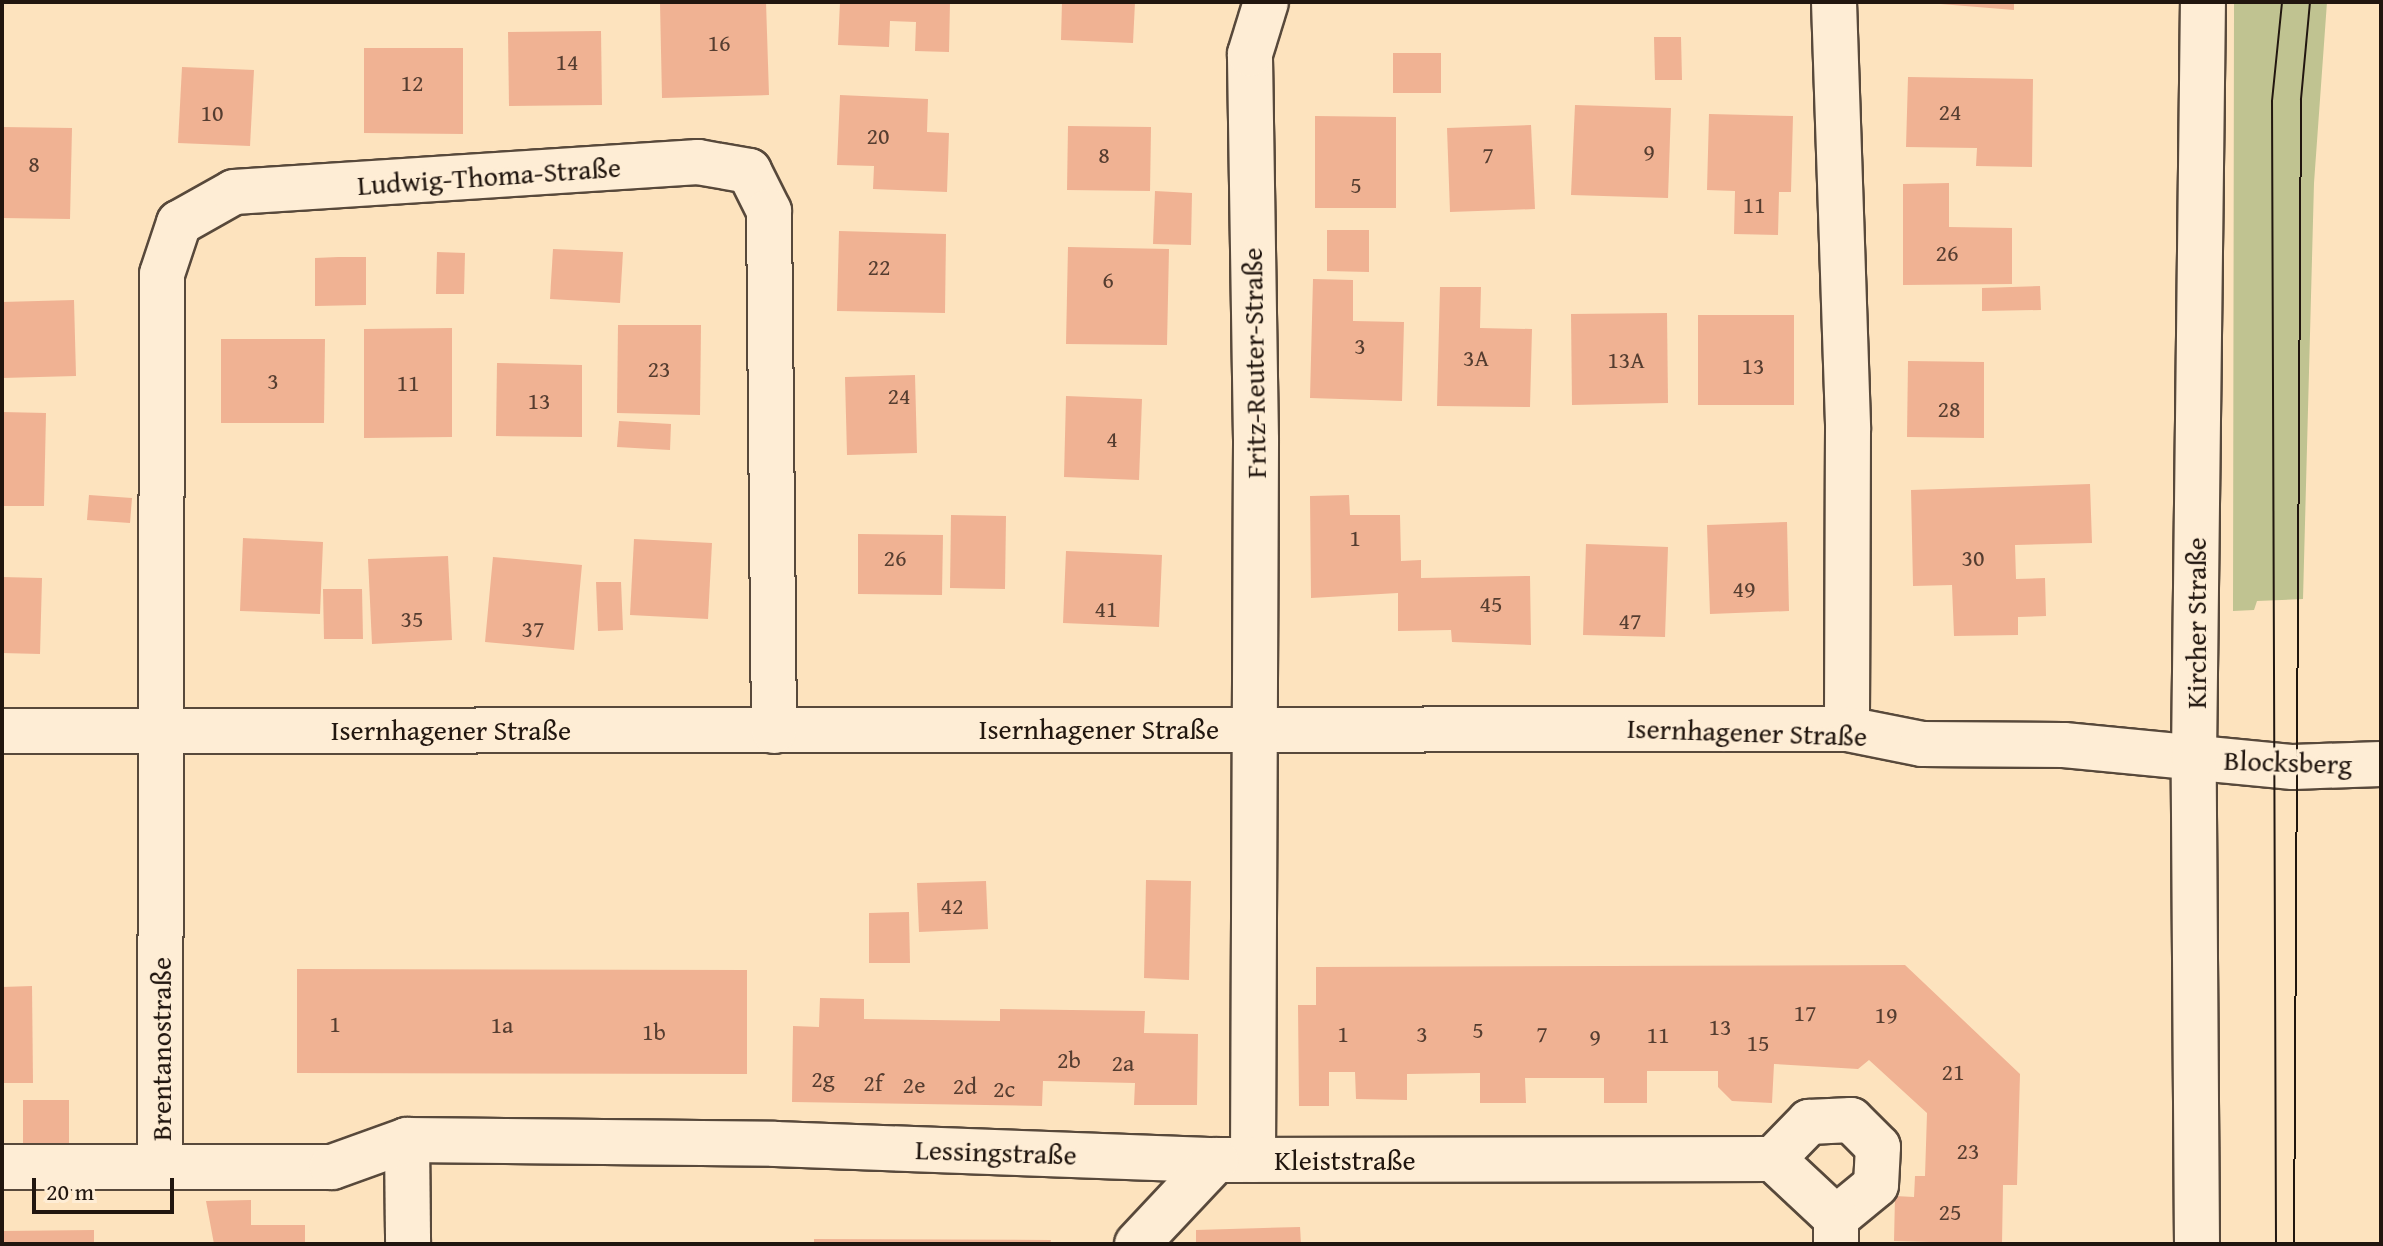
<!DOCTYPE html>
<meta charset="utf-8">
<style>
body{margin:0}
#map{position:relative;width:2383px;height:1246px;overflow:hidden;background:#fde3be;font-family:"Gentium Book Plus",serif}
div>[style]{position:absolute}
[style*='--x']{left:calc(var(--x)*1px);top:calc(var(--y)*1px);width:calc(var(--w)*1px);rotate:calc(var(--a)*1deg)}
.green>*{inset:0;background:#c0c391}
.building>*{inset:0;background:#f0b293}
.roads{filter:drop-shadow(2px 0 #58493b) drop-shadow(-2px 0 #58493b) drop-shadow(0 2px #58493b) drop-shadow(0 -2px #58493b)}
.minor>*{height:44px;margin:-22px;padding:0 22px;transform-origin:22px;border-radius:22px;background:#feedd5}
.secondary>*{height:44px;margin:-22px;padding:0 22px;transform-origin:22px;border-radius:22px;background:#feedd5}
.tram>*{height:2px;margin:-1px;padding:0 1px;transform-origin:1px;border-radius:1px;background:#21160f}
span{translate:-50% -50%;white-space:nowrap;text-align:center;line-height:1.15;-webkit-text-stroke:7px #feedd5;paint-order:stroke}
.number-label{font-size:24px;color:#553d30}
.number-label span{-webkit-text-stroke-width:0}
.street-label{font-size:28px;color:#21160f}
.frame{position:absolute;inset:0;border:4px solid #21160f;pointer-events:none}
.scale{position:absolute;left:32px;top:1178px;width:142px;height:36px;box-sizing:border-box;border:4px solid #21160f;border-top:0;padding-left:10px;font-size:24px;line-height:28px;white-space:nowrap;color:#21160f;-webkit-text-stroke:6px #feedd5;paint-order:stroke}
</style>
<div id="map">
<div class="green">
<div style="clip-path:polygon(2234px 2px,2327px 2px,2314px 183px,2303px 599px,2257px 601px,2254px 610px,2233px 611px)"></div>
</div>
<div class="building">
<div style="clip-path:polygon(766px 2px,769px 95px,662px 98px,660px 3px)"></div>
<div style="clip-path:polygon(840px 2px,950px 2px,949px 52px,915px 51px,916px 22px,890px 21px,889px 47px,838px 45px)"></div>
<div style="clip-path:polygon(1062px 2px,1135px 2px,1133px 43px,1061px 40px)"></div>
<div style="clip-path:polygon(1916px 2px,2014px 2px,2014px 10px)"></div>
<div style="clip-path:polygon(601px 31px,602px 105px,509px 106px,508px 32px)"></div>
<div style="clip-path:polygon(1654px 37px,1681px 37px,1682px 80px,1655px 80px)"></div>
<div style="clip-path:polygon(364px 48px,463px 48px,463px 134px,364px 133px)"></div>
<div style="clip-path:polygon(1393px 53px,1441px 53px,1441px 93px,1393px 93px)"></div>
<div style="clip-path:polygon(182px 67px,254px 70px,250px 146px,178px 143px)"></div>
<div style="clip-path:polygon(1908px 77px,2033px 79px,2032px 167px,1976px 166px,1977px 148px,1906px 147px)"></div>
<div style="clip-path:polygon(840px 95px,928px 99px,927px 132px,949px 133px,947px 192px,873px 189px,874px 166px,837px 165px)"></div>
<div style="clip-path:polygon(1575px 105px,1671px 108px,1668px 198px,1571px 195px)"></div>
<div style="clip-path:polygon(1709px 114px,1793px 116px,1791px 192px,1779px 192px,1778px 235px,1734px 234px,1735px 191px,1707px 190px)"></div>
<div style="clip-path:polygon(1315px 116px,1396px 117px,1396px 208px,1315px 208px)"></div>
<div style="clip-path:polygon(1531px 125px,1535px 209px,1450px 212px,1447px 128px)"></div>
<div style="clip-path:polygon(1068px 126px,1151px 127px,1150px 191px,1067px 190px)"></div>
<div style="clip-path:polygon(2px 127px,72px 128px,70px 219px,2px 218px)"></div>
<div style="clip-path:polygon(1949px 183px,1949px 227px,2012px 228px,2012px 284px,1903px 285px,1903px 184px)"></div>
<div style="clip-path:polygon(1155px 191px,1192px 193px,1191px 245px,1153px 244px)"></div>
<div style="clip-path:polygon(1327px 230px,1369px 230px,1369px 272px,1327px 271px)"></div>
<div style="clip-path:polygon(839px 231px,946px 234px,945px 313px,837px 311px)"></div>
<div style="clip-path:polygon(1068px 247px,1169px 249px,1167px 345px,1066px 344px)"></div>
<div style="clip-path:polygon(553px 249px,623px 252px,620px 303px,550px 299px)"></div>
<div style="clip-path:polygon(437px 252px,465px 253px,464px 294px,436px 294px)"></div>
<div style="clip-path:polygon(338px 257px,366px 257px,366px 305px,315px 306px,315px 258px)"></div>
<div style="clip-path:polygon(1313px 279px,1353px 280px,1353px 321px,1404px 322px,1402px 401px,1310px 398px)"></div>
<div style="clip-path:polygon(2040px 286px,2041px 310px,1982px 311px,1982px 288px)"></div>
<div style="clip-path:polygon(1440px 287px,1481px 287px,1480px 328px,1532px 329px,1530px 407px,1437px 406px)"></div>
<div style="clip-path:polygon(74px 300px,76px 376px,2px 378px,2px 302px)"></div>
<div style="clip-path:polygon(1667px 313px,1668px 403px,1572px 405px,1571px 314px)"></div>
<div style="clip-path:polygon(1698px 315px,1794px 315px,1794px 405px,1698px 405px)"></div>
<div style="clip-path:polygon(618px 325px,701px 325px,700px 415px,617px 413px)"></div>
<div style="clip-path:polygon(452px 328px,452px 437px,364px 438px,364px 329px)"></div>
<div style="clip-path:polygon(221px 339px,325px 339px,324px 423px,221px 423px)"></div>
<div style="clip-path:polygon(1908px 361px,1984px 362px,1984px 438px,1907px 437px)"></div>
<div style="clip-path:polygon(497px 363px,582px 365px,582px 437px,496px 436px)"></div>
<div style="clip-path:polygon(915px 375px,917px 453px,847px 455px,845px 377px)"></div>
<div style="clip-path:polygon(1066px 396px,1142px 399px,1139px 480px,1064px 477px)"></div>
<div style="clip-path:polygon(2px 412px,46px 413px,44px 506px,2px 506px)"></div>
<div style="clip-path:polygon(619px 421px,671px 424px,670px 450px,617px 447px)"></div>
<div style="clip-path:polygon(2090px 484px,2092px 543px,2015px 545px,2016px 579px,2045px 578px,2046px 616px,2018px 617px,2018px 635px,1954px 636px,1952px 585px,1913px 586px,1911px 490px)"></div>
<div style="clip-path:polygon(89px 495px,132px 498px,130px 523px,87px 520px)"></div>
<div style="clip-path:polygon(1349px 495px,1350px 515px,1400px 515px,1401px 561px,1421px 560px,1421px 578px,1530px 576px,1531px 645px,1452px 642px,1451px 630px,1398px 631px,1398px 593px,1311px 598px,1310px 496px)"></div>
<div style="clip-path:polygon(951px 515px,1006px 516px,1005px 589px,950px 588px)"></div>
<div style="clip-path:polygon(1787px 522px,1789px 611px,1710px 614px,1707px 525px)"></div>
<div style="clip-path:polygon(858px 534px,943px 535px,942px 595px,858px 594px)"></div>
<div style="clip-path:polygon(243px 538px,323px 542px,320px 614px,240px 611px)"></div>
<div style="clip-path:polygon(634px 539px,712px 543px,708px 619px,630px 615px)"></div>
<div style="clip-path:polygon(1586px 544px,1668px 547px,1665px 637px,1583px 635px)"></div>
<div style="clip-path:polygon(1066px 551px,1162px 555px,1159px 627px,1063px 623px)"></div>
<div style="clip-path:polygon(448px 556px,452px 640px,372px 644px,368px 559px)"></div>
<div style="clip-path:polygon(493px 557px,582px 565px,574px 650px,485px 642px)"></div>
<div style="clip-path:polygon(2px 577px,42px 578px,40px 654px,2px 653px)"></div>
<div style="clip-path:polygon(596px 582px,621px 582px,623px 630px,598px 631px)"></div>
<div style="clip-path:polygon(323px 589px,362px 589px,363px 639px,324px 639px)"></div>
<div style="clip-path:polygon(1146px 880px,1191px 881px,1189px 980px,1144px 978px)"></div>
<div style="clip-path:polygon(986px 881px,988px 929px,919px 932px,917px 883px)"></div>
<div style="clip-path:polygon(909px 912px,910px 963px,869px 963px,869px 913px)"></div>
<div style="clip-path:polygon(1905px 965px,2020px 1074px,2017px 1185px,2003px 1185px,2002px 1244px,1894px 1241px,1895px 1196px,1914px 1197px,1915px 1176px,1925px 1176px,1927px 1113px,1869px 1060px,1858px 1069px,1774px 1064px,1772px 1103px,1732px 1101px,1718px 1087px,1718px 1071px,1647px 1071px,1647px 1103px,1604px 1103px,1604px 1078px,1525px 1078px,1526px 1103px,1480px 1103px,1480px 1073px,1407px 1074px,1407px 1100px,1356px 1099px,1355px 1072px,1329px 1072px,1329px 1106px,1299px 1106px,1298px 1005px,1316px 1005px,1316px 967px)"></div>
<div style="clip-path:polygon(297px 969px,747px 970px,747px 1074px,297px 1073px)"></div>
<div style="clip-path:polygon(32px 986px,33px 1083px,2px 1083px,2px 987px)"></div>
<div style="clip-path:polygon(820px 998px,864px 999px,864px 1019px,1000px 1021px,1000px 1009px,1145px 1011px,1144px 1033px,1198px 1034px,1197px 1105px,1134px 1105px,1135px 1083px,1043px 1081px,1042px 1106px,792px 1102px,793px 1026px,819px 1027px)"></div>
<div style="clip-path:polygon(23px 1100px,69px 1100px,69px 1149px,23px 1149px)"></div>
<div style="clip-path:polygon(251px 1200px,251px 1225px,305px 1225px,305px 1244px,214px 1244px,206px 1201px)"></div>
<div style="clip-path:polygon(1300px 1227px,1301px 1244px,1196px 1244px,1196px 1230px)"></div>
<div style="clip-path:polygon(94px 1230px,94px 1244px,2px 1244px,2px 1231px)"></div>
<div style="clip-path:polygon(814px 1239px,1051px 1240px,1050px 1244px,814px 1244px)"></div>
</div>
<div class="roads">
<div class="minor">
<div style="--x:1834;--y:2;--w:428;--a:88.1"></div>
<div style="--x:1848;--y:430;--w:299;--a:90.2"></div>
<div style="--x:2;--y:731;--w:1845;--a:-0.06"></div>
<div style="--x:1847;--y:729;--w:76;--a:11.3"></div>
<div style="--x:1922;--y:744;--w:142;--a:0.4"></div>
<div style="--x:2064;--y:745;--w:230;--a:5.5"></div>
<div style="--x:2293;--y:767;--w:88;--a:-2"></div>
<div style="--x:407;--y:1140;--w:104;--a:89.4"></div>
<div style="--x:1773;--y:1159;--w:52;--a:-45.8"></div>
<div style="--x:1809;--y:1122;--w:42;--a:-2.7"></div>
<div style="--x:1851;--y:1120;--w:38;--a:45"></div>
<div style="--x:1878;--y:1147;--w:38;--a:93"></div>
<div style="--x:1876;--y:1185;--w:52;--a:140.5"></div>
<div style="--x:1253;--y:1160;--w:720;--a:-89.76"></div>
<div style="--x:1256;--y:440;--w:386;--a:-90.9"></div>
<div style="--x:1250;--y:54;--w:54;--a:-72.9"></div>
<div style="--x:160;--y:1165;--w:891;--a:-89.87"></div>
<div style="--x:162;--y:274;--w:54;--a:-71.6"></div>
<div style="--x:179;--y:223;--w:63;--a:-29.4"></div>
<div style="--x:234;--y:192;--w:465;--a:-3.7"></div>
<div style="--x:698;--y:162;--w:52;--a:10"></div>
<div style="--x:749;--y:171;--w:45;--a:63.4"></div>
<div style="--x:769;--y:211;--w:520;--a:89.45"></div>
<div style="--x:2;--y:1167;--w:330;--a:0"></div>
<div style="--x:332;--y:1167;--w:80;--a:-19.8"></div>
<div style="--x:407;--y:1140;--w:368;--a:0.6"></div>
<div style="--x:775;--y:1144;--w:441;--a:2.1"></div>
<div style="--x:1216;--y:1160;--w:557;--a:-0.1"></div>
<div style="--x:1773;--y:1159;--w:86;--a:43.1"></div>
<div style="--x:1836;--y:1218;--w:26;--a:90"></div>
<div style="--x:1137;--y:1244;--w:115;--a:-46.8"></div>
</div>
<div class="secondary">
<div style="--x:2197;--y:1244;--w:487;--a:-90.4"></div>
<div style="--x:2194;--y:757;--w:755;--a:-89.32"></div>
</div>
</div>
<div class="tram">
<div style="--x:2276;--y:1244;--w:1143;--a:-90.2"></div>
<div style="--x:2272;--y:101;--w:100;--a:-84.2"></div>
<div style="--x:2294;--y:1244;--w:1145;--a:-89.65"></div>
<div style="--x:2301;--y:99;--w:97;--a:-84.7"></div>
</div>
<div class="number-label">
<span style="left:719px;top:43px">16</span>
<span style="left:567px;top:62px">14</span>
<span style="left:412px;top:83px">12</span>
<span style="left:1950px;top:112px">24</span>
<span style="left:212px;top:113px">10</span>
<span style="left:878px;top:136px">20</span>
<span style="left:1649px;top:152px">9</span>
<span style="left:1104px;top:155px">8</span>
<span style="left:1488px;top:155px">7</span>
<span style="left:34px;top:164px">8</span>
<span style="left:1356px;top:185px">5</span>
<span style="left:1754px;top:205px">11</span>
<span style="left:1947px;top:253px">26</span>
<span style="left:879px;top:267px">22</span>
<span style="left:1108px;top:280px">6</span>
<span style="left:1360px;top:346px">3</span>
<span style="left:1476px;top:358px">3A</span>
<span style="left:1626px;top:360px">13A</span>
<span style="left:1753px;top:366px">13</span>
<span style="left:659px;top:369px">23</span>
<span style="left:273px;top:381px">3</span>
<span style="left:408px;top:383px">11</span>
<span style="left:899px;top:396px">24</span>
<span style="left:539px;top:401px">13</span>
<span style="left:1949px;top:409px">28</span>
<span style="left:1112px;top:439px">4</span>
<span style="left:1355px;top:538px">1</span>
<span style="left:895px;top:558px">26</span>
<span style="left:1973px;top:558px">30</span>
<span style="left:1744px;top:589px">49</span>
<span style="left:1491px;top:604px">45</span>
<span style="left:1106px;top:609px">41</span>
<span style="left:412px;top:619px">35</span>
<span style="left:1630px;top:621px">47</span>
<span style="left:533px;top:629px">37</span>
<span style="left:952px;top:906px">42</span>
<span style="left:1805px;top:1013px">17</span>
<span style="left:1886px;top:1015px">19</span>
<span style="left:335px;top:1024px">1</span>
<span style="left:502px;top:1025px">1a</span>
<span style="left:1720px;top:1027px">13</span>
<span style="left:1478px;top:1030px">5</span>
<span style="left:654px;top:1032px">1b</span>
<span style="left:1343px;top:1034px">1</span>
<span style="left:1422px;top:1034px">3</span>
<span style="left:1542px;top:1034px">7</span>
<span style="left:1658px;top:1035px">11</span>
<span style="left:1595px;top:1037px">9</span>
<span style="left:1758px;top:1043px">15</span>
<span style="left:1069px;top:1060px">2b</span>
<span style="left:1123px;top:1063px">2a</span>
<span style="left:1953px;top:1072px">21</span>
<span style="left:823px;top:1079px">2g</span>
<span style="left:873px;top:1083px">2f</span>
<span style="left:914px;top:1085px">2e</span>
<span style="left:965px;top:1086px">2d</span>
<span style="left:1004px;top:1089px">2c</span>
<span style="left:1968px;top:1151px">23</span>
<span style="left:1950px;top:1212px">25</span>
</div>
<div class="street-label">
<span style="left:489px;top:176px;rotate:-4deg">Ludwig-Thoma-Straße</span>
<span style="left:1254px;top:363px;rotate:-91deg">Fritz-Reuter-Straße</span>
<span style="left:2196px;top:623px;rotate:-90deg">Kircher Straße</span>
<span style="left:1099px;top:729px">Isernhagener Straße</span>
<span style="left:451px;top:730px">Isernhagener Straße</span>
<span style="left:1747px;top:732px;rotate:2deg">Isernhagener Straße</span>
<span style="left:2288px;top:762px;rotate:2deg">Blocksberg</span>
<span style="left:161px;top:1049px;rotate:-90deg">Brentanostraße</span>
<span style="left:996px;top:1152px;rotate:2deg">Lessingstraße</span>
<span style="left:1345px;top:1160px">Kleiststraße</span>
</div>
<div class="frame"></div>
<div class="scale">20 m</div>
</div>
